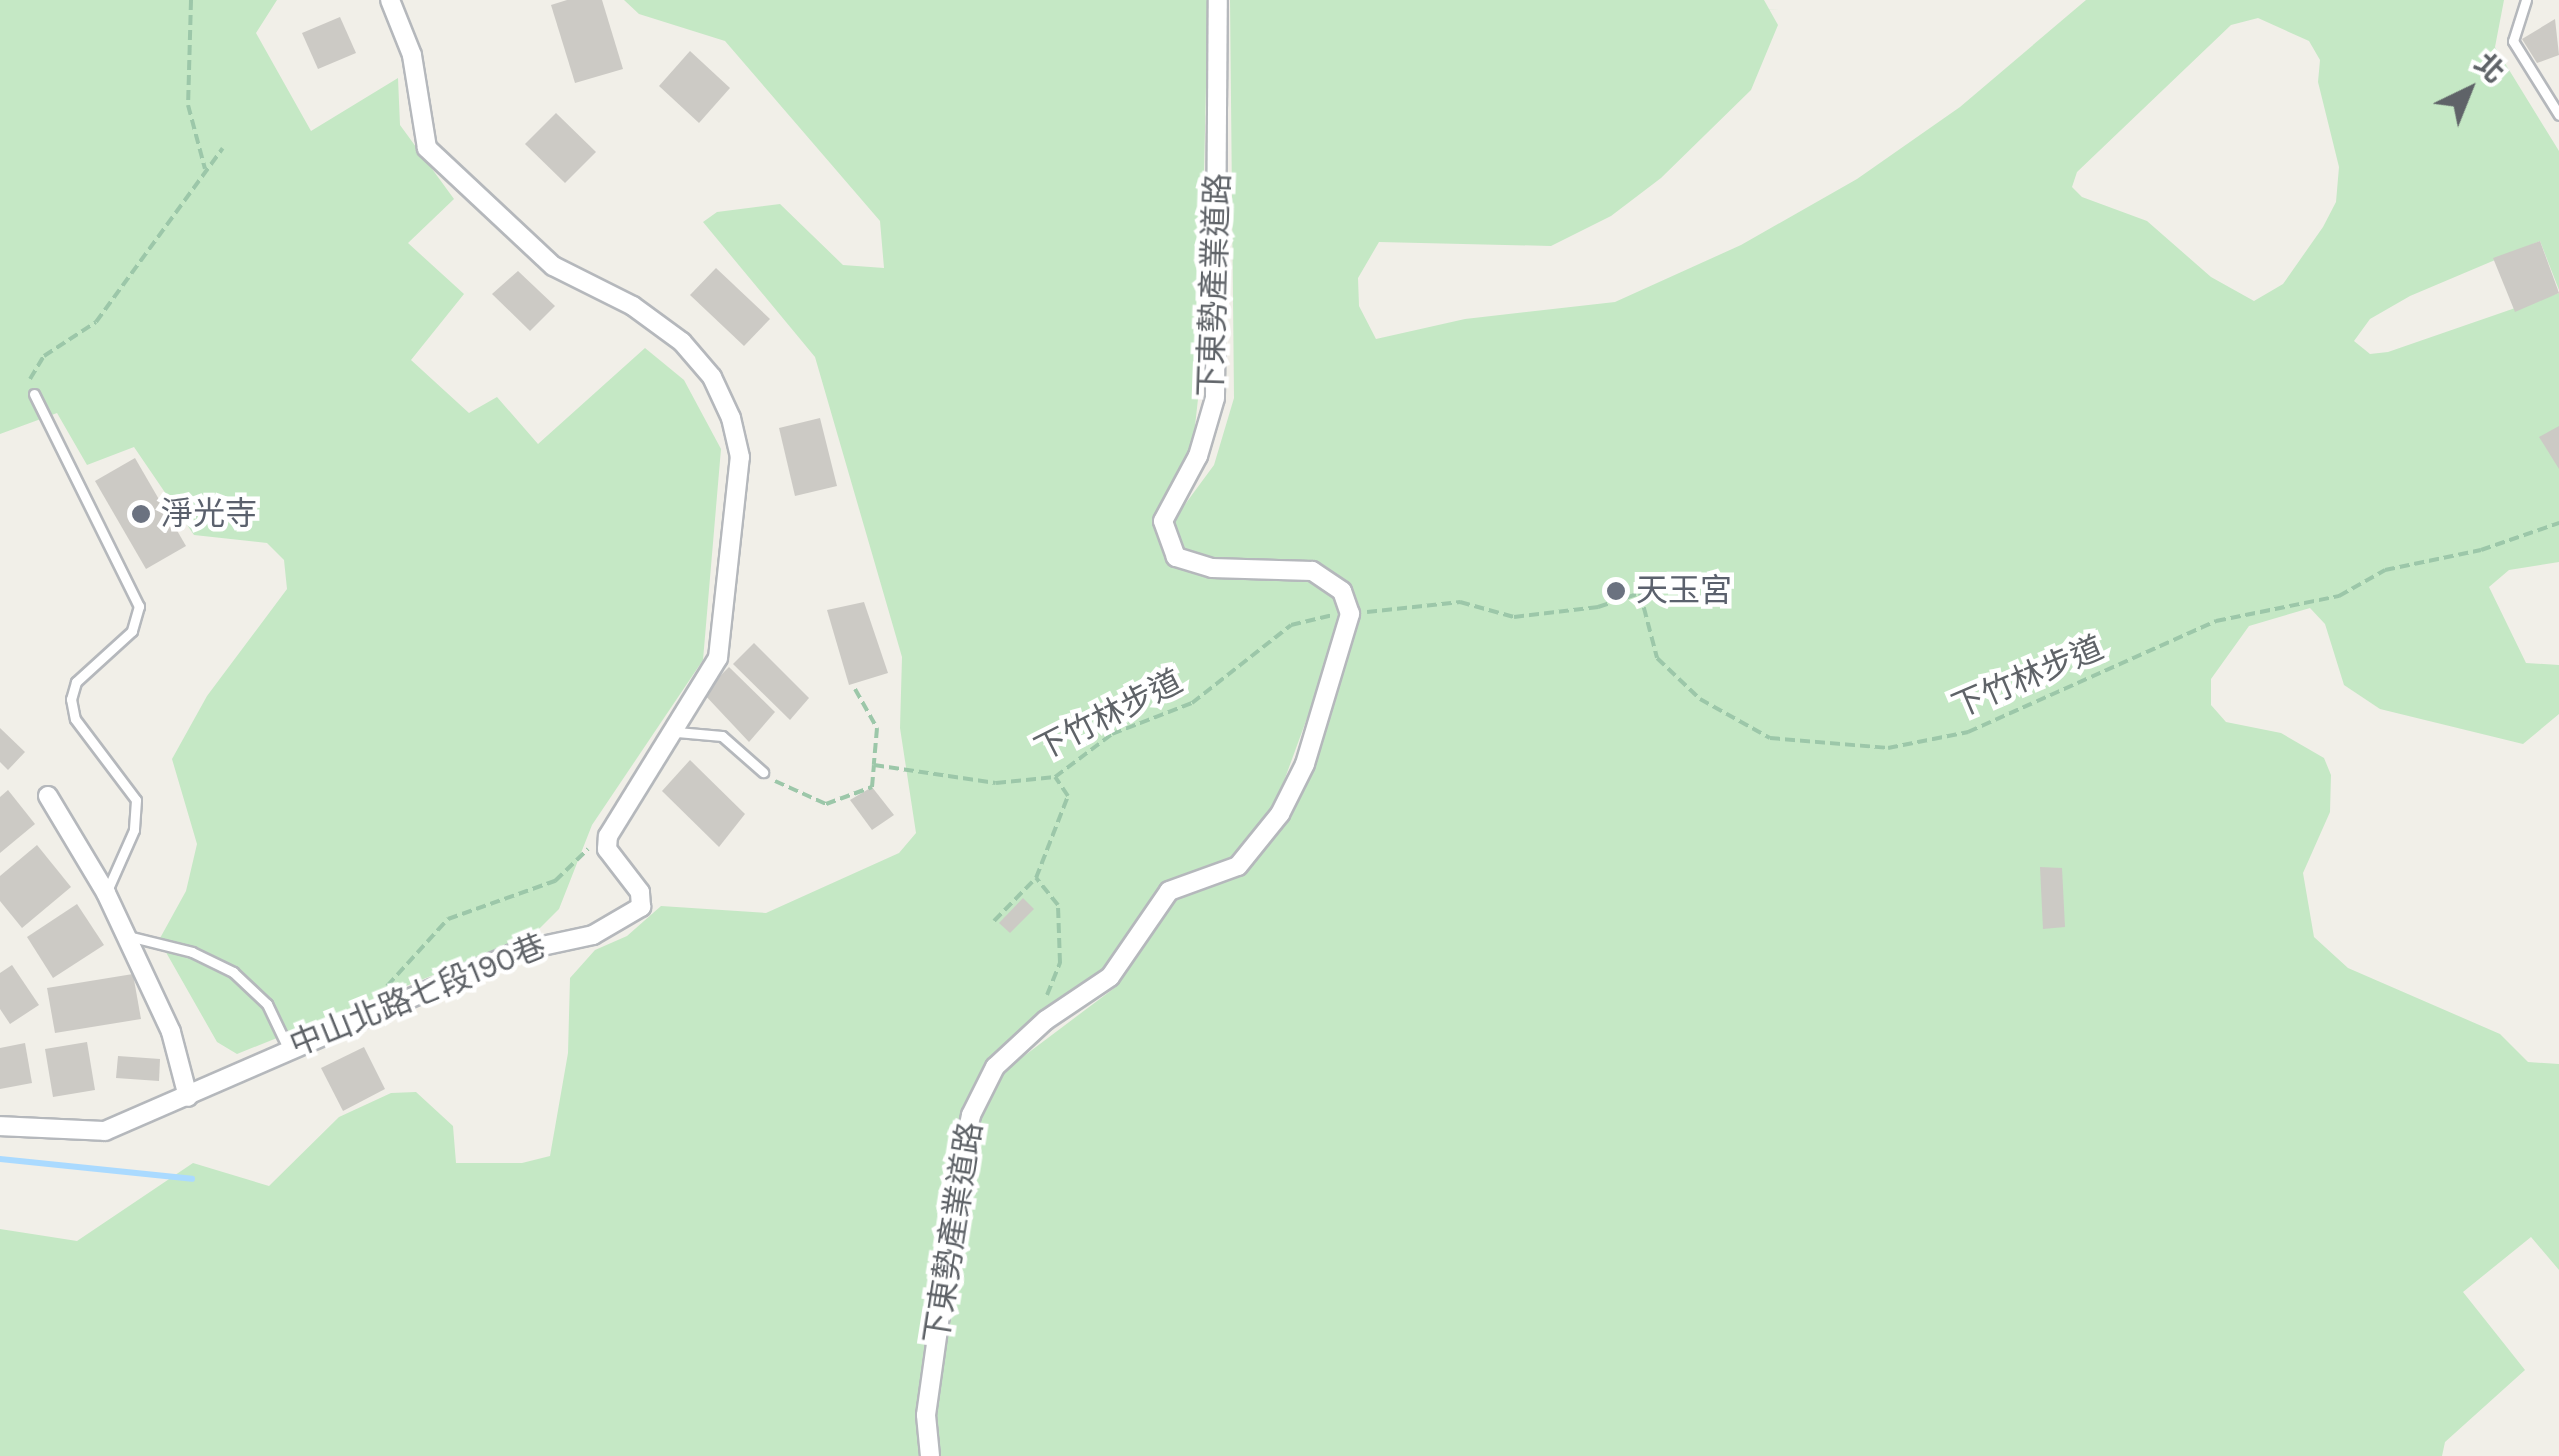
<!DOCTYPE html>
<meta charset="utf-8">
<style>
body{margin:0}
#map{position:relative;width:2559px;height:1456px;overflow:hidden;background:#f1efe8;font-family:Karla,"Noto Sans TC",sans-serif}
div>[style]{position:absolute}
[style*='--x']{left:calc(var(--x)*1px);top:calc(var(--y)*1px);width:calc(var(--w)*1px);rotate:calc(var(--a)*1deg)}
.green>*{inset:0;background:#c5e8c5}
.stream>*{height:6px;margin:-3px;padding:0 3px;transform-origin:3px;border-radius:3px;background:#aadaff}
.building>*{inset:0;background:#cccac5}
.path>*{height:4px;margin-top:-2px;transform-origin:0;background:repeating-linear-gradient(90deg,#9cc7a9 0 10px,transparent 0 15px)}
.roads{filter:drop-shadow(2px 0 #b5b8bc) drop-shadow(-2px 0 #b5b8bc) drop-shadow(0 2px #b5b8bc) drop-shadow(0 -2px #b5b8bc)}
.service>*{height:9px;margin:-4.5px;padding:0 4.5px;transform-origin:4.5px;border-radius:4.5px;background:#fff}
.minor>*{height:18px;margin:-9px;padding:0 9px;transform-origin:9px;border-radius:9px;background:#fff}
.dots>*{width:28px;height:28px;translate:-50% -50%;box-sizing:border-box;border:5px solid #fff;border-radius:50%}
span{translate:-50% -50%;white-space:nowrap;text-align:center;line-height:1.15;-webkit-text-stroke:9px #fff;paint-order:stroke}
.street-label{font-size:32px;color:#5f6368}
.worship-label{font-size:32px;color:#5b616d}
.left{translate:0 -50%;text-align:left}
.north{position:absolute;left:2419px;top:40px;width:100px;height:100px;-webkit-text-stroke:8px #fff;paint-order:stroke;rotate:43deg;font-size:28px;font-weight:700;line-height:40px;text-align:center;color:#5f6368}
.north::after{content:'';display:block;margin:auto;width:35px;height:45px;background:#5f6368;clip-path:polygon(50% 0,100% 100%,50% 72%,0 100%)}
</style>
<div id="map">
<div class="green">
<div style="clip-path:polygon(0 0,277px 0,256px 33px,311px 131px,398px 78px,400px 125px,454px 199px,408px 243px,464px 294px,411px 360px,469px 413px,497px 397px,538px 444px,645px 348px,684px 380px,721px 449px,703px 660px,592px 825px,559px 909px,533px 935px,237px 1054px,217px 1042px,159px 940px,186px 891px,197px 844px,172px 759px,207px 696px,287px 589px,284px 560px,267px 543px,194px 535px,134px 447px,87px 465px,57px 413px,0 434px)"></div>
<div style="clip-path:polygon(624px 0,1208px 0,1199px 390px,1192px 453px,1157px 522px,1170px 561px,1309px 577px,1337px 596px,1343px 620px,1273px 811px,1232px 859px,1162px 885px,1103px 973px,988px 1060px,962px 1116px,923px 1456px,0 1456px,0 1229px,77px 1241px,193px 1163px,269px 1186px,339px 1117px,391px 1093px,416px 1092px,453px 1126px,456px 1163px,522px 1163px,550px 1156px,568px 1053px,570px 978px,595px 950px,627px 936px,661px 906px,766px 913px,899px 853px,916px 833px,900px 728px,902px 657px,815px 357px,703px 222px,717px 212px,780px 204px,843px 265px,884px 268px,880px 221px,725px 41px,639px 14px)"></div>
<div style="clip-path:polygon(evenodd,1230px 0,1764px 0,1778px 25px,1751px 90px,1661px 178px,1611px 216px,1551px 246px,1379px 242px,1358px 278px,1359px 306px,1376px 339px,1465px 319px,1615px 302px,1741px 245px,1857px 179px,1960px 107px,2086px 0,2504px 0,2495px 47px,2559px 151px,2559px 290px,2540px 241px,2410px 296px,2370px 319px,2354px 341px,2370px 354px,2388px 352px,2559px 293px,2559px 562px,2509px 570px,2489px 587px,2526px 663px,2559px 665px,2559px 714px,2523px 744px,2380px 709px,2344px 685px,2325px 624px,2310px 608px,2249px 626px,2211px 679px,2211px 705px,2226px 722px,2281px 733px,2324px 758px,2331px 775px,2330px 812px,2303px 873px,2314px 937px,2348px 968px,2500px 1034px,2528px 1062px,2559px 1064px,2559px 1270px,2531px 1237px,2463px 1292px,2525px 1370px,2445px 1442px,2442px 1456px,939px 1456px,933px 1412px,979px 1121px,1004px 1071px,1117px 986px,1174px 898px,1239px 872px,1311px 766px,1357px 623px,1346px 586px,1312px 565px,1215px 563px,1182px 553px,1172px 522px,1214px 465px,1234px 398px,1230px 0,2258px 18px,2309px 41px,2320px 60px,2318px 82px,2339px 167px,2336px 202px,2323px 227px,2283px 284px,2254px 301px,2211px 277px,2147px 221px,2082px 197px,2072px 187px,2077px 172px,2231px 25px,2258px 18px)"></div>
</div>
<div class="stream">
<div style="--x:0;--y:1159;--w:193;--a:5.9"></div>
</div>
<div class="building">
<div style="clip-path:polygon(567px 0,602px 0,623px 69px,575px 83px,551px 5px)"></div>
<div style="clip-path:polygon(340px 17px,356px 53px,318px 69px,302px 33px)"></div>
<div style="clip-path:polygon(2555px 19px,2559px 55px,2537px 63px,2522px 39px)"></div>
<div style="clip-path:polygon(690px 51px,730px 88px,699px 123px,659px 86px)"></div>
<div style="clip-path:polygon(556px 113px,596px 152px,565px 183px,525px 144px)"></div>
<div style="clip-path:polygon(2540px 241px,2559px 293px,2515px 312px,2493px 258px)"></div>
<div style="clip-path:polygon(716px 268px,770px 319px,744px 346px,690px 295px)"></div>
<div style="clip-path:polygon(518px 271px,555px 306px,530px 331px,492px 294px)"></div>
<div style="clip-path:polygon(820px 418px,837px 486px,795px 496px,779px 428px)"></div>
<div style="clip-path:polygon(2559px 426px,2559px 469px,2539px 437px)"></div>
<div style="clip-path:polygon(135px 458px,186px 546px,146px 569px,95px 481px)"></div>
<div style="clip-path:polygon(864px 602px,888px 673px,849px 685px,827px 610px)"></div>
<div style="clip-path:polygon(754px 643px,809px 698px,790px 720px,733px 664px)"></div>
<div style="clip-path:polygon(729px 667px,775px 712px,749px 742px,703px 693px)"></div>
<div style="clip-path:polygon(0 728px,25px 752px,8px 770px,0 762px)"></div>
<div style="clip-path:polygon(690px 760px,745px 814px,719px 847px,662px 791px)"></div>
<div style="clip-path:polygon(872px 787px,894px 815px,872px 830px,850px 800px)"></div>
<div style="clip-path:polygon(8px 790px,35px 824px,0 853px,0 797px)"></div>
<div style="clip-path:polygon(37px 845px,71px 887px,22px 928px,0 901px,0 876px)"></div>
<div style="clip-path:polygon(2040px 867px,2062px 868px,2065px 927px,2043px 929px)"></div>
<div style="clip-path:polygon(1023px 898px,1034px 909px,1010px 933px,999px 923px)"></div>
<div style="clip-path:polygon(77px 904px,104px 945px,53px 978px,27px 937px)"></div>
<div style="clip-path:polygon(12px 965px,39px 1005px,10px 1024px,0 1009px,0 973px)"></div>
<div style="clip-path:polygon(133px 974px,141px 1019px,55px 1033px,47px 988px)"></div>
<div style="clip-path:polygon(87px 1042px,95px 1090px,53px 1097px,45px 1049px)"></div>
<div style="clip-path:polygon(25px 1043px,32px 1083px,0 1089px,0 1048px)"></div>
<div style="clip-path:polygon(364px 1047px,385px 1089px,343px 1111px,321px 1068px)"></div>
<div style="clip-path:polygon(118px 1056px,160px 1059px,159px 1081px,116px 1078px)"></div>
</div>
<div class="path">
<div style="--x:191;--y:0;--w:105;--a:91.6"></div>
<div style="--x:188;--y:105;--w:66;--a:75.1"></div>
<div style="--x:30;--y:379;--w:27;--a:-59"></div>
<div style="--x:44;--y:356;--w:62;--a:-33.2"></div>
<div style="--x:96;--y:322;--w:215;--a:-53.9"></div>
<div style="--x:1367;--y:612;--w:94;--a:-6.1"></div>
<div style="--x:1460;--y:602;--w:56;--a:15.5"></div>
<div style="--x:1514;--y:617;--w:85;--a:-6.8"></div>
<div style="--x:1598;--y:607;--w:44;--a:-18.4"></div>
<div style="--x:1640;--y:593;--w:67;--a:75.3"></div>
<div style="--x:1657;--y:658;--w:59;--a:43.6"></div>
<div style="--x:1700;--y:699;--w:80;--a:29.1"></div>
<div style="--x:1770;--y:738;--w:118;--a:4.8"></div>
<div style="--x:1888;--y:748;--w:82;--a:-11.3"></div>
<div style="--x:1968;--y:732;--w:272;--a:-24.1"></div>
<div style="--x:2216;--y:621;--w:126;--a:-11.5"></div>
<div style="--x:2339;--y:596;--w:53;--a:-29.5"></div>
<div style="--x:2385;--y:570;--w:98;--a:-11.8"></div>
<div style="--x:2481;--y:550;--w:83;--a:-19.1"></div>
<div style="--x:855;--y:689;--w:45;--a:60.6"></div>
<div style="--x:877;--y:728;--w:37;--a:95"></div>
<div style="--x:775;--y:781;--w:56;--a:24.3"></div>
<div style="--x:826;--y:804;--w:49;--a:-20.3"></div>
<div style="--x:872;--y:787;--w:22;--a:-85"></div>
<div style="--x:874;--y:765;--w:123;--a:8.4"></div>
<div style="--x:996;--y:783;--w:59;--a:-5.8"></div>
<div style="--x:1055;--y:777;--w:71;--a:-37"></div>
<div style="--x:1112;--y:734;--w:86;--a:-21.2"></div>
<div style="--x:1192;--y:703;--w:126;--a:-38.2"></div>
<div style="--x:1291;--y:625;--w:43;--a:-13.4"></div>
<div style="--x:994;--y:921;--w:60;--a:-45.7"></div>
<div style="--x:387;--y:986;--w:91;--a:-47.7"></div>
<div style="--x:448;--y:919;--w:114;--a:-19.6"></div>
<div style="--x:555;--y:881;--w:46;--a:-44.1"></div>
<div style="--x:1047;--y:995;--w:35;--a:-68"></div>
<div style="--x:1060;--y:963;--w:58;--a:-92"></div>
<div style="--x:1058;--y:905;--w:35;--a:-129"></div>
<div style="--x:1036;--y:878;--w:88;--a:-68.7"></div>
<div style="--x:1068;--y:796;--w:23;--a:-124"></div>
</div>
<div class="roads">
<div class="service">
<div style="--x:2526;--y:0;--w:43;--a:107.6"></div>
<div style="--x:2513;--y:41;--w:87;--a:58.1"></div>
<div style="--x:34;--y:394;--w:237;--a:63.7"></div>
<div style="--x:139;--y:606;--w:26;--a:106"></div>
<div style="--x:132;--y:631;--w:76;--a:137.7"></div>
<div style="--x:76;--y:682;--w:18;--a:106"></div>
<div style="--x:71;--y:699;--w:20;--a:79"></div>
<div style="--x:75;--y:719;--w:101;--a:53"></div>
<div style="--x:136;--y:800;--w:30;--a:94"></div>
<div style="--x:134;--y:830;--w:67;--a:113.9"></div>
<div style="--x:677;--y:732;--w:45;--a:5.1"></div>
<div style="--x:722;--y:736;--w:55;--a:41.3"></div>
<div style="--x:128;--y:936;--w:66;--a:14"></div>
<div style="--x:192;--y:952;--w:46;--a:26"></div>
<div style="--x:233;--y:972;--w:47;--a:43.3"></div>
<div style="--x:267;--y:1004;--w:49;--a:64.5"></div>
</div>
<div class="minor">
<div style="--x:48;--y:796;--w:113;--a:59.1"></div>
<div style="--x:106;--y:893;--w:153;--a:64.9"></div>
<div style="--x:171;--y:1032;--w:67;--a:75.3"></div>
<div style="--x:0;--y:1126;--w:105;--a:2.7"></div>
<div style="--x:105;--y:1131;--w:451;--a:-23.5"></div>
<div style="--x:519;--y:951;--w:76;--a:-12.2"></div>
<div style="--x:593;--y:935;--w:56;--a:-30.3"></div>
<div style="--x:641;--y:907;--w:15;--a:-94"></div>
<div style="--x:640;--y:892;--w:54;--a:-127.5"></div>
<div style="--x:607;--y:849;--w:13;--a:-86"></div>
<div style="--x:608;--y:836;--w:209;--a:-58.3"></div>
<div style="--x:718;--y:658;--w:202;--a:-83.8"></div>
<div style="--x:740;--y:457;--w:40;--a:-103"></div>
<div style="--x:731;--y:418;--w:45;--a:-114.9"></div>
<div style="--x:712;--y:377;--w:46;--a:-130.6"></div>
<div style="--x:682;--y:342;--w:61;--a:-143.7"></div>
<div style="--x:633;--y:306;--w:89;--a:-153.4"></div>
<div style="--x:553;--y:266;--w:173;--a:-136.9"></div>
<div style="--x:427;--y:148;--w:94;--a:-99.2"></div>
<div style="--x:412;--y:55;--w:59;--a:-111.8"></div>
<div style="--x:930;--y:1456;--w:41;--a:-95.6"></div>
<div style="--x:926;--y:1415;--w:259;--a:-82"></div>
<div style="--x:962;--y:1159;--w:45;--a:-78.4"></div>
<div style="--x:971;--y:1115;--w:54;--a:-63.4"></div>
<div style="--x:995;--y:1067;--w:69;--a:-42.7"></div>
<div style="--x:1046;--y:1020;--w:77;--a:-33.9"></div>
<div style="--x:1110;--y:977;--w:104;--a:-55.5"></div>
<div style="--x:1169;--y:891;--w:73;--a:-19.9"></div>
<div style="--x:1238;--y:866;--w:67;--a:-51.1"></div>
<div style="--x:1280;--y:814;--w:56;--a:-63.4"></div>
<div style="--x:1305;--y:764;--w:157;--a:-73.3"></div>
<div style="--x:1350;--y:614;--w:24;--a:-109"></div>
<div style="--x:1342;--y:591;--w:36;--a:-146"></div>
<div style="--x:1312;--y:571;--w:100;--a:-178.3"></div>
<div style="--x:1212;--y:568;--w:38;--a:-163"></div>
<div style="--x:1176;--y:557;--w:38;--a:-110"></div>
<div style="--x:1163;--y:521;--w:74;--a:-61.7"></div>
<div style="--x:1198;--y:456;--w:60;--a:-73.7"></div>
<div style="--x:1215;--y:398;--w:398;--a:-89.6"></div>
</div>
</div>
<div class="dots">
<div style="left:141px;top:514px;background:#6b7280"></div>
<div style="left:1616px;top:591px;background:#6b7280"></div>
</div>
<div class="street-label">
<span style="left:1215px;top:285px;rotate:-88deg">下東勢產業道路</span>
<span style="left:2028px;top:678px;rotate:-23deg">下竹林步道</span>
<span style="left:1109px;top:716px;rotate:-27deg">下竹林步道</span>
<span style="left:418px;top:996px;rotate:-22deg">中山北路七段190巷</span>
<span style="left:954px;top:1233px;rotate:-81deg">下東勢產業道路</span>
</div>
<div class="worship-label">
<span class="left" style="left:161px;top:514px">淨光寺</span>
<span class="left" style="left:1636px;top:591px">天玉宮</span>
</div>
<div class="north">北</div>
</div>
